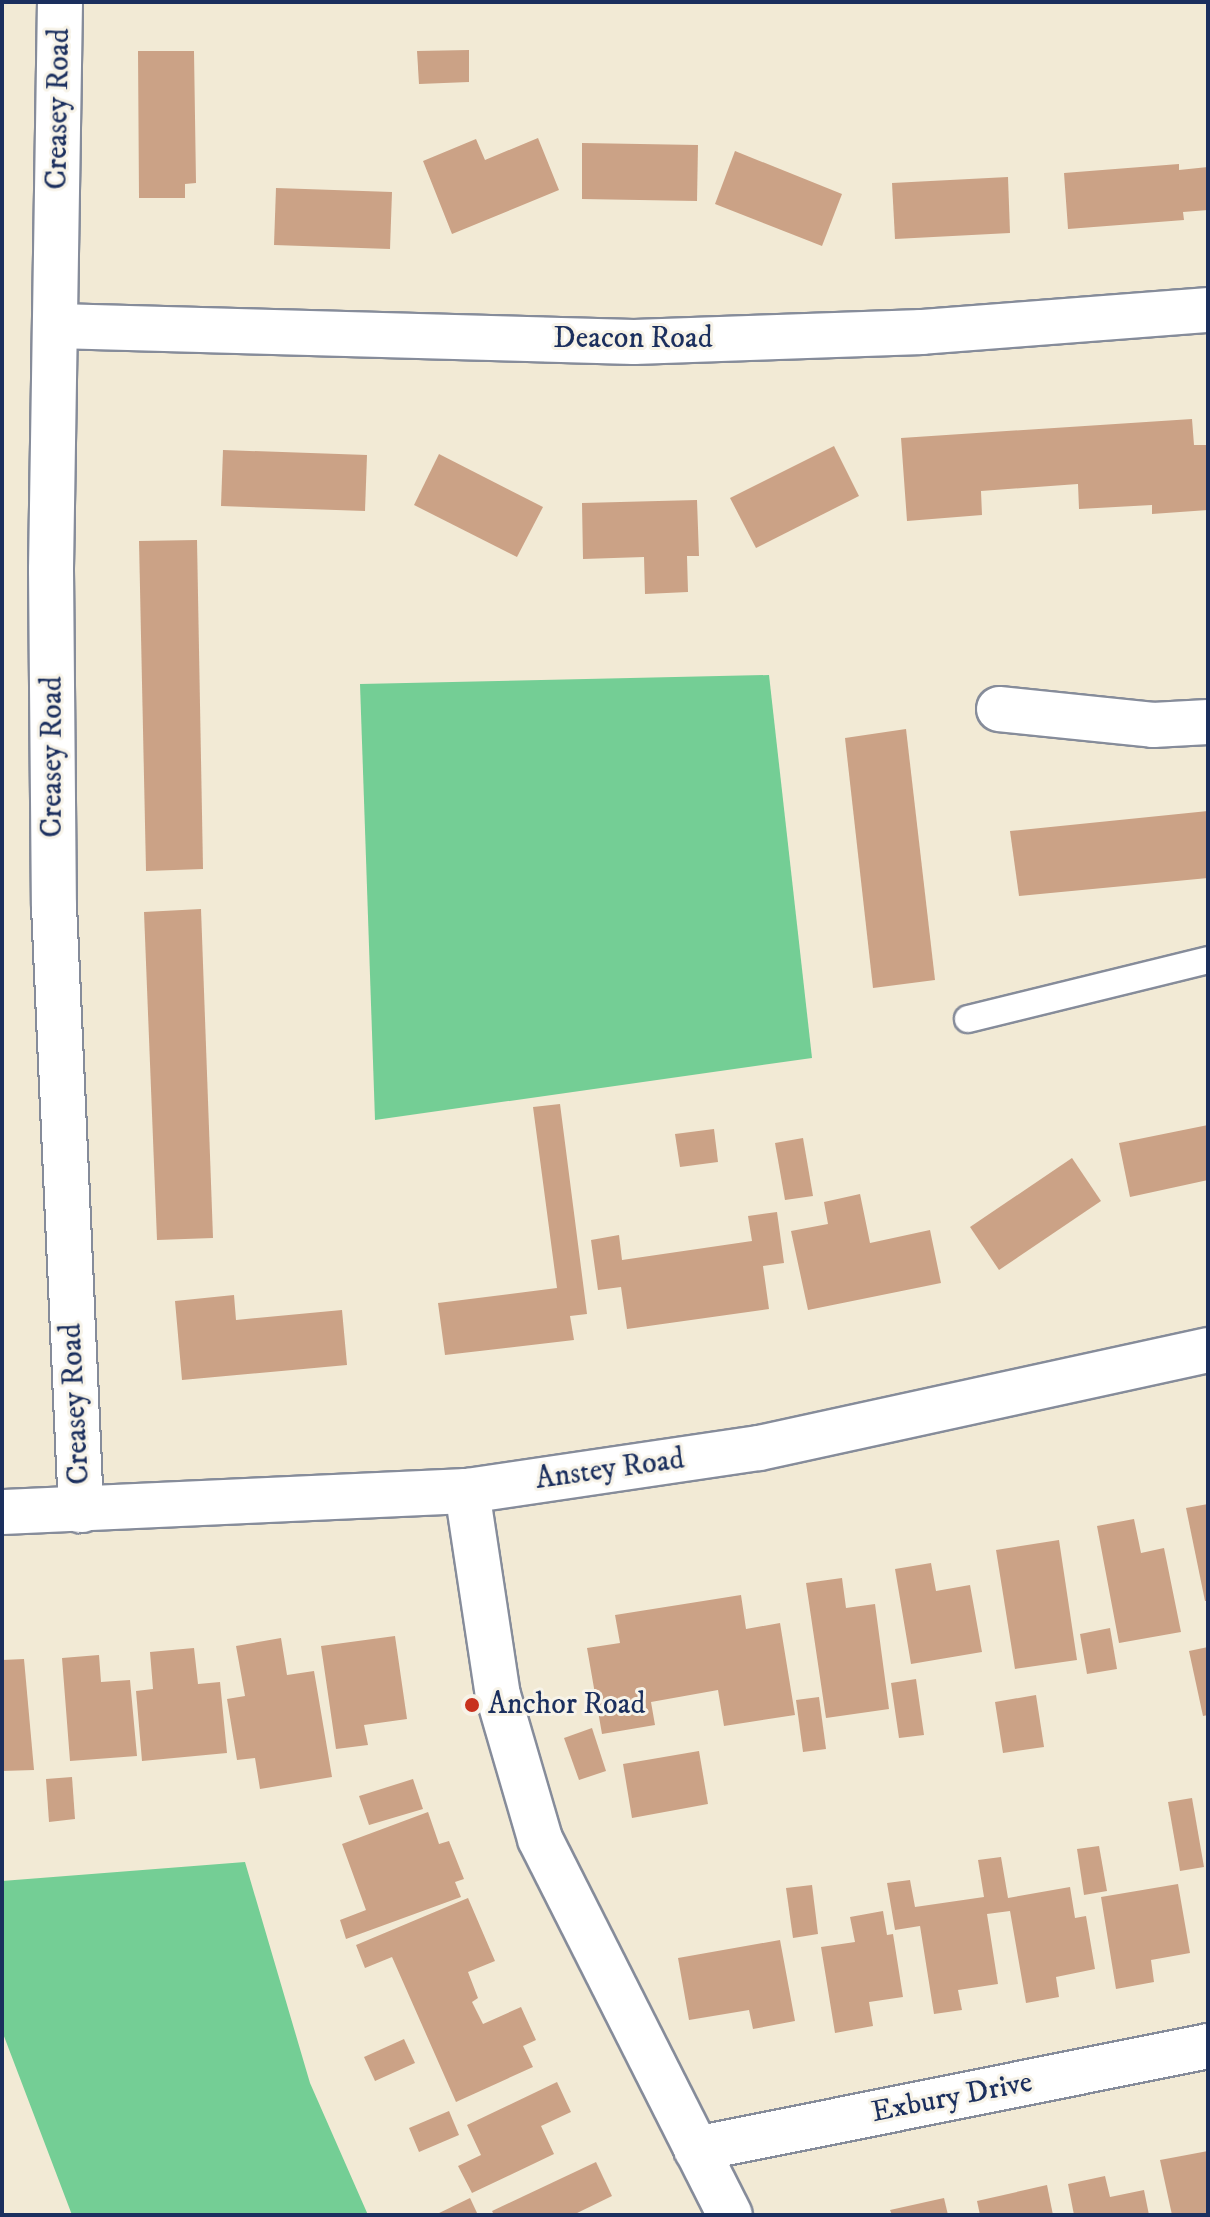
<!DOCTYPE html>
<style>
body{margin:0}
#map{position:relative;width:1210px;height:2217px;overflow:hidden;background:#f2ead5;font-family:"IM FELL DW Pica",serif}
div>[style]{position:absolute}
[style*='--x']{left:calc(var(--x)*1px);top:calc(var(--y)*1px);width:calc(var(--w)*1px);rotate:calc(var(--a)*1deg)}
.green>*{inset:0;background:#74ce95}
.building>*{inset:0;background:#cba286}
.roads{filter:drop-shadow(2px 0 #868c9a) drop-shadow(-2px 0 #868c9a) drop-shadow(0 2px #868c9a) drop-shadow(0 -2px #868c9a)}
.lane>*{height:26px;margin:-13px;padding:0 13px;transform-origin:13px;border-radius:13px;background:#fff}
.street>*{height:44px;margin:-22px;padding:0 22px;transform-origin:22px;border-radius:22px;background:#fff}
.dots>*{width:22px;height:22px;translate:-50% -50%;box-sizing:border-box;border:4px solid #f7f3e8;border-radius:50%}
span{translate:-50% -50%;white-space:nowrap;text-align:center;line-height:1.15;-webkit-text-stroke:6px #f7f3e8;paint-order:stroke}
.street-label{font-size:30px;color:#1b2f5e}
.poi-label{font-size:30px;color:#1b2f5e}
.left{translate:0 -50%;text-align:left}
.frame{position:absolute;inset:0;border:4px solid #1b2f5e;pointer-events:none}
</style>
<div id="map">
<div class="green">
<div style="clip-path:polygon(769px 675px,812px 1058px,375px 1120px,360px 684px)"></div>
<div style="clip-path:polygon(245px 1862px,310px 2083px,368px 2215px,72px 2215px,2px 2031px,2px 1881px)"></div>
</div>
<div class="building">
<div style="clip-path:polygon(469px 50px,469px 82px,419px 84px,417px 51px)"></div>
<div style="clip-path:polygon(138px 51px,194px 51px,196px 183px,185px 184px,185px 198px,139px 198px)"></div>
<div style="clip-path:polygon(538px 138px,559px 190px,452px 234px,423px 161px,476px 139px,485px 160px)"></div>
<div style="clip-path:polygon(582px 143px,698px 145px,697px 201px,582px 199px)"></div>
<div style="clip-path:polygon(735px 151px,842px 194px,822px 246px,715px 204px)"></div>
<div style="clip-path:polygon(1179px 164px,1179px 170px,1208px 167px,1208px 210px,1183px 212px,1184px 220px,1068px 229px,1064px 173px)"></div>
<div style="clip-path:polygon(1008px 177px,1010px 233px,895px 239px,892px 183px)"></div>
<div style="clip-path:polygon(276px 188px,392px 192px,390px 249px,274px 245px)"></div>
<div style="clip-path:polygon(1192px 419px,1194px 445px,1208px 445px,1208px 510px,1152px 514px,1152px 505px,1079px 509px,1078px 484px,981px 491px,982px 515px,907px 521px,901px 438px)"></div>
<div style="clip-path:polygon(834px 446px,859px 496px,756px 548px,730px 498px)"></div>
<div style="clip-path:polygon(223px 450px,367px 455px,365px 511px,221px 506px)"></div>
<div style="clip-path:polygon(439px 454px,543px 507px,517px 557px,414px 505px)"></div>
<div style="clip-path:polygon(697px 500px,699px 556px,687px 556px,688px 592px,645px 594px,644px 557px,583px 559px,582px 503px)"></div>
<div style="clip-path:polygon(197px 540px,203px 869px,146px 871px,139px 541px)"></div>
<div style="clip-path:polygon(906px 729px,935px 980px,873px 988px,845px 738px)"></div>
<div style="clip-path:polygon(1208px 811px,1208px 878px,1019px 896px,1010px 831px)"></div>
<div style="clip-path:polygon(201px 909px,213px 1238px,157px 1240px,144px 912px)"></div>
<div style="clip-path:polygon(560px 1104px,587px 1314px,570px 1316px,574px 1340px,445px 1355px,438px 1303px,557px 1288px,533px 1107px)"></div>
<div style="clip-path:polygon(1208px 1125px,1208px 1180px,1130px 1197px,1119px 1143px)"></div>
<div style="clip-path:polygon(714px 1129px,718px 1162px,680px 1167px,675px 1134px)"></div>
<div style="clip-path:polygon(803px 1138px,813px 1196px,785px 1200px,775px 1143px)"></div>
<div style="clip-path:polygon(1072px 1158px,1101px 1201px,999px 1270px,970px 1227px)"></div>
<div style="clip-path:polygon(860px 1194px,870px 1243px,930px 1230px,941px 1283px,808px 1310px,791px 1231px,828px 1224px,824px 1202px)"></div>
<div style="clip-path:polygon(777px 1212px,784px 1263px,763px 1266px,769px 1309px,627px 1329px,621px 1287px,598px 1290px,591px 1240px,619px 1235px,622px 1260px,752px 1241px,748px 1216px)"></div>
<div style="clip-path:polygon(234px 1295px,236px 1320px,342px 1310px,347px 1365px,182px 1380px,175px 1301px)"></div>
<div style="clip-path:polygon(1208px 1504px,1208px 1601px,1205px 1601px,1186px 1508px)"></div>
<div style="clip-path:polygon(1134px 1519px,1141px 1553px,1164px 1548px,1181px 1632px,1119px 1643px,1097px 1526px)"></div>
<div style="clip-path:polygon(1059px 1540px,1077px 1660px,1015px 1669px,996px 1550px)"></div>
<div style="clip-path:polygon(931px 1563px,936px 1591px,970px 1585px,982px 1652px,911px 1664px,895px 1569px)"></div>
<div style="clip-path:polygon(842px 1578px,846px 1608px,875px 1604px,889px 1709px,826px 1718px,806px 1583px)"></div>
<div style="clip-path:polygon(741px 1595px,746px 1629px,780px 1623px,795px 1715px,724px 1726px,718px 1690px,651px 1702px,655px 1725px,602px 1734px,587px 1648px,620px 1643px,615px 1615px)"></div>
<div style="clip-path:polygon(1110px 1628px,1117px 1669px,1087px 1674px,1080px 1634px)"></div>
<div style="clip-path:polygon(395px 1636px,407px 1719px,364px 1725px,368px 1745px,336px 1749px,321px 1646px)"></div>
<div style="clip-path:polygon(281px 1638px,287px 1675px,314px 1671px,332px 1777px,260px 1789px,255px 1758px,237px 1760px,227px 1699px,245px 1696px,236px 1646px)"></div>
<div style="clip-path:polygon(1208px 1647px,1208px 1715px,1203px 1716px,1189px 1651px)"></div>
<div style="clip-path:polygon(194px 1648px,198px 1684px,220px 1682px,227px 1753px,142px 1761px,136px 1691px,153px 1689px,150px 1652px)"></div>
<div style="clip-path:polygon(99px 1655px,101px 1682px,130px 1680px,137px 1756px,70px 1761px,62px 1658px)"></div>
<div style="clip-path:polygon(24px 1659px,34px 1770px,2px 1771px,2px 1660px)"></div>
<div style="clip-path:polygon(916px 1679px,924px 1735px,899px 1738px,891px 1683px)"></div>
<div style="clip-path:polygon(1036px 1695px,1044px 1747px,1003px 1753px,995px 1702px)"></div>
<div style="clip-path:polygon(819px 1697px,826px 1749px,803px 1752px,796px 1700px)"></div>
<div style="clip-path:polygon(592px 1728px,606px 1771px,579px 1780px,564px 1738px)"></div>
<div style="clip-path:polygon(699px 1751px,708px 1804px,632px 1818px,623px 1764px)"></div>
<div style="clip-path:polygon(72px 1777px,75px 1819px,49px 1822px,46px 1779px)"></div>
<div style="clip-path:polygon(413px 1779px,423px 1809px,369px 1825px,359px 1796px)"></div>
<div style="clip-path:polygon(1192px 1798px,1204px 1867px,1180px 1871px,1168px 1802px)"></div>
<div style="clip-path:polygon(428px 1812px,439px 1844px,449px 1841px,464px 1879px,455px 1882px,461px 1897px,346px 1939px,340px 1920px,366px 1910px,342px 1844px)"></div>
<div style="clip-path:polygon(1099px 1846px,1107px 1891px,1084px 1895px,1077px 1849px)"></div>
<div style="clip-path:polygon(1001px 1857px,1008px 1898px,1070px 1887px,1075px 1918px,1086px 1916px,1095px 1969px,1056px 1977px,1059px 1997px,1026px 2003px,1010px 1911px,987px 1914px,998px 1984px,958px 1990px,962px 2010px,934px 2014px,920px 1926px,895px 1930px,887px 1883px,910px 1880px,915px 1907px,984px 1897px,978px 1860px)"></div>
<div style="clip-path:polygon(1178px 1884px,1190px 1953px,1151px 1960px,1154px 1982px,1116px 1989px,1101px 1897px)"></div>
<div style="clip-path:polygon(812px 1885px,818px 1934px,793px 1938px,786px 1888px)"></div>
<div style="clip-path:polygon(468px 1898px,495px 1961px,468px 1972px,478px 1998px,472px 2002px,483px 2024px,521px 2007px,536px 2040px,523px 2046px,533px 2067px,456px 2102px,392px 1957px,365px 1968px,356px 1945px)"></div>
<div style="clip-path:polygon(883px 1911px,887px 1935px,893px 1934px,903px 1997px,869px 2002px,873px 2026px,835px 2033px,821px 1947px,855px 1942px,850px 1917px)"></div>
<div style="clip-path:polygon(780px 1940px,795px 2021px,753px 2029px,749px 2010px,689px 2020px,678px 1958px)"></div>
<div style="clip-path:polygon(404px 2039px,415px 2063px,375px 2081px,364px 2057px)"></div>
<div style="clip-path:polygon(557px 2082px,571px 2112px,541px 2126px,554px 2154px,472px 2193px,458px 2166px,481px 2155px,467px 2125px)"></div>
<div style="clip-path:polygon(449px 2111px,459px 2135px,419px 2152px,409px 2128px)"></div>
<div style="clip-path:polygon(1208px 2151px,1208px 2215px,1172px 2215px,1160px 2160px)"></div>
<div style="clip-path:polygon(596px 2162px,612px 2196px,573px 2215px,494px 2215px,492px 2211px)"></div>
<div style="clip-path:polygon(1105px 2176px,1110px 2197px,1144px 2190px,1149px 2215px,1074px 2215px,1068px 2184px)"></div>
<div style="clip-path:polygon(1047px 2185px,1053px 2215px,980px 2215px,977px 2201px)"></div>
<div style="clip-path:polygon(470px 2198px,478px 2215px,435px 2215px)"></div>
<div style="clip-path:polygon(944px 2198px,948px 2215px,892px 2215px,890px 2210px)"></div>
</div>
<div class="roads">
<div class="lane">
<div style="--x:968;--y:1019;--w:247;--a:-13.8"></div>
</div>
<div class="street">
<div style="--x:60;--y:2;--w:568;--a:90.91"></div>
<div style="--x:51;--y:570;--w:336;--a:89.5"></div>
<div style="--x:54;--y:906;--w:605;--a:87.44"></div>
<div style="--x:56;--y:326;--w:578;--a:1.59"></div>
<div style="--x:634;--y:342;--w:288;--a:-2"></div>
<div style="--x:922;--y:332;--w:287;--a:-4.4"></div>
<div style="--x:999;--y:709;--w:155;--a:5.9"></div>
<div style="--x:1153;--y:725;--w:55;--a:-3.1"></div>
<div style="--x:467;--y:1491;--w:206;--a:81.4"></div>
<div style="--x:498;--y:1695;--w:150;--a:73.7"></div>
<div style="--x:540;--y:1839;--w:421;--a:63.2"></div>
<div style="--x:2;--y:1512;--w:465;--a:-2.6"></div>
<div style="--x:467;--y:1491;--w:295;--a:-8.4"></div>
<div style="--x:759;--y:1448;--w:460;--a:-12.3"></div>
<div style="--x:696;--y:2149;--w:522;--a:-11.37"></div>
</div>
</div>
<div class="dots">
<div style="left:472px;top:1705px;background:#c8321e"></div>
</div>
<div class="street-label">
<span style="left:59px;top:109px;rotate:-89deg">Creasey Road</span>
<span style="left:633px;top:339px">Deacon Road</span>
<span style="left:53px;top:757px;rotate:-90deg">Creasey Road</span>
<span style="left:76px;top:1404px;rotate:-93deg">Creasey Road</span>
<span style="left:610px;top:1470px;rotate:-8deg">Anstey Road</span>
<span style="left:952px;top:2098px;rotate:-11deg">Exbury Drive</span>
</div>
<div class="poi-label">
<span class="left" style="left:488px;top:1705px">Anchor Road</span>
</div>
<div class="frame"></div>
</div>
